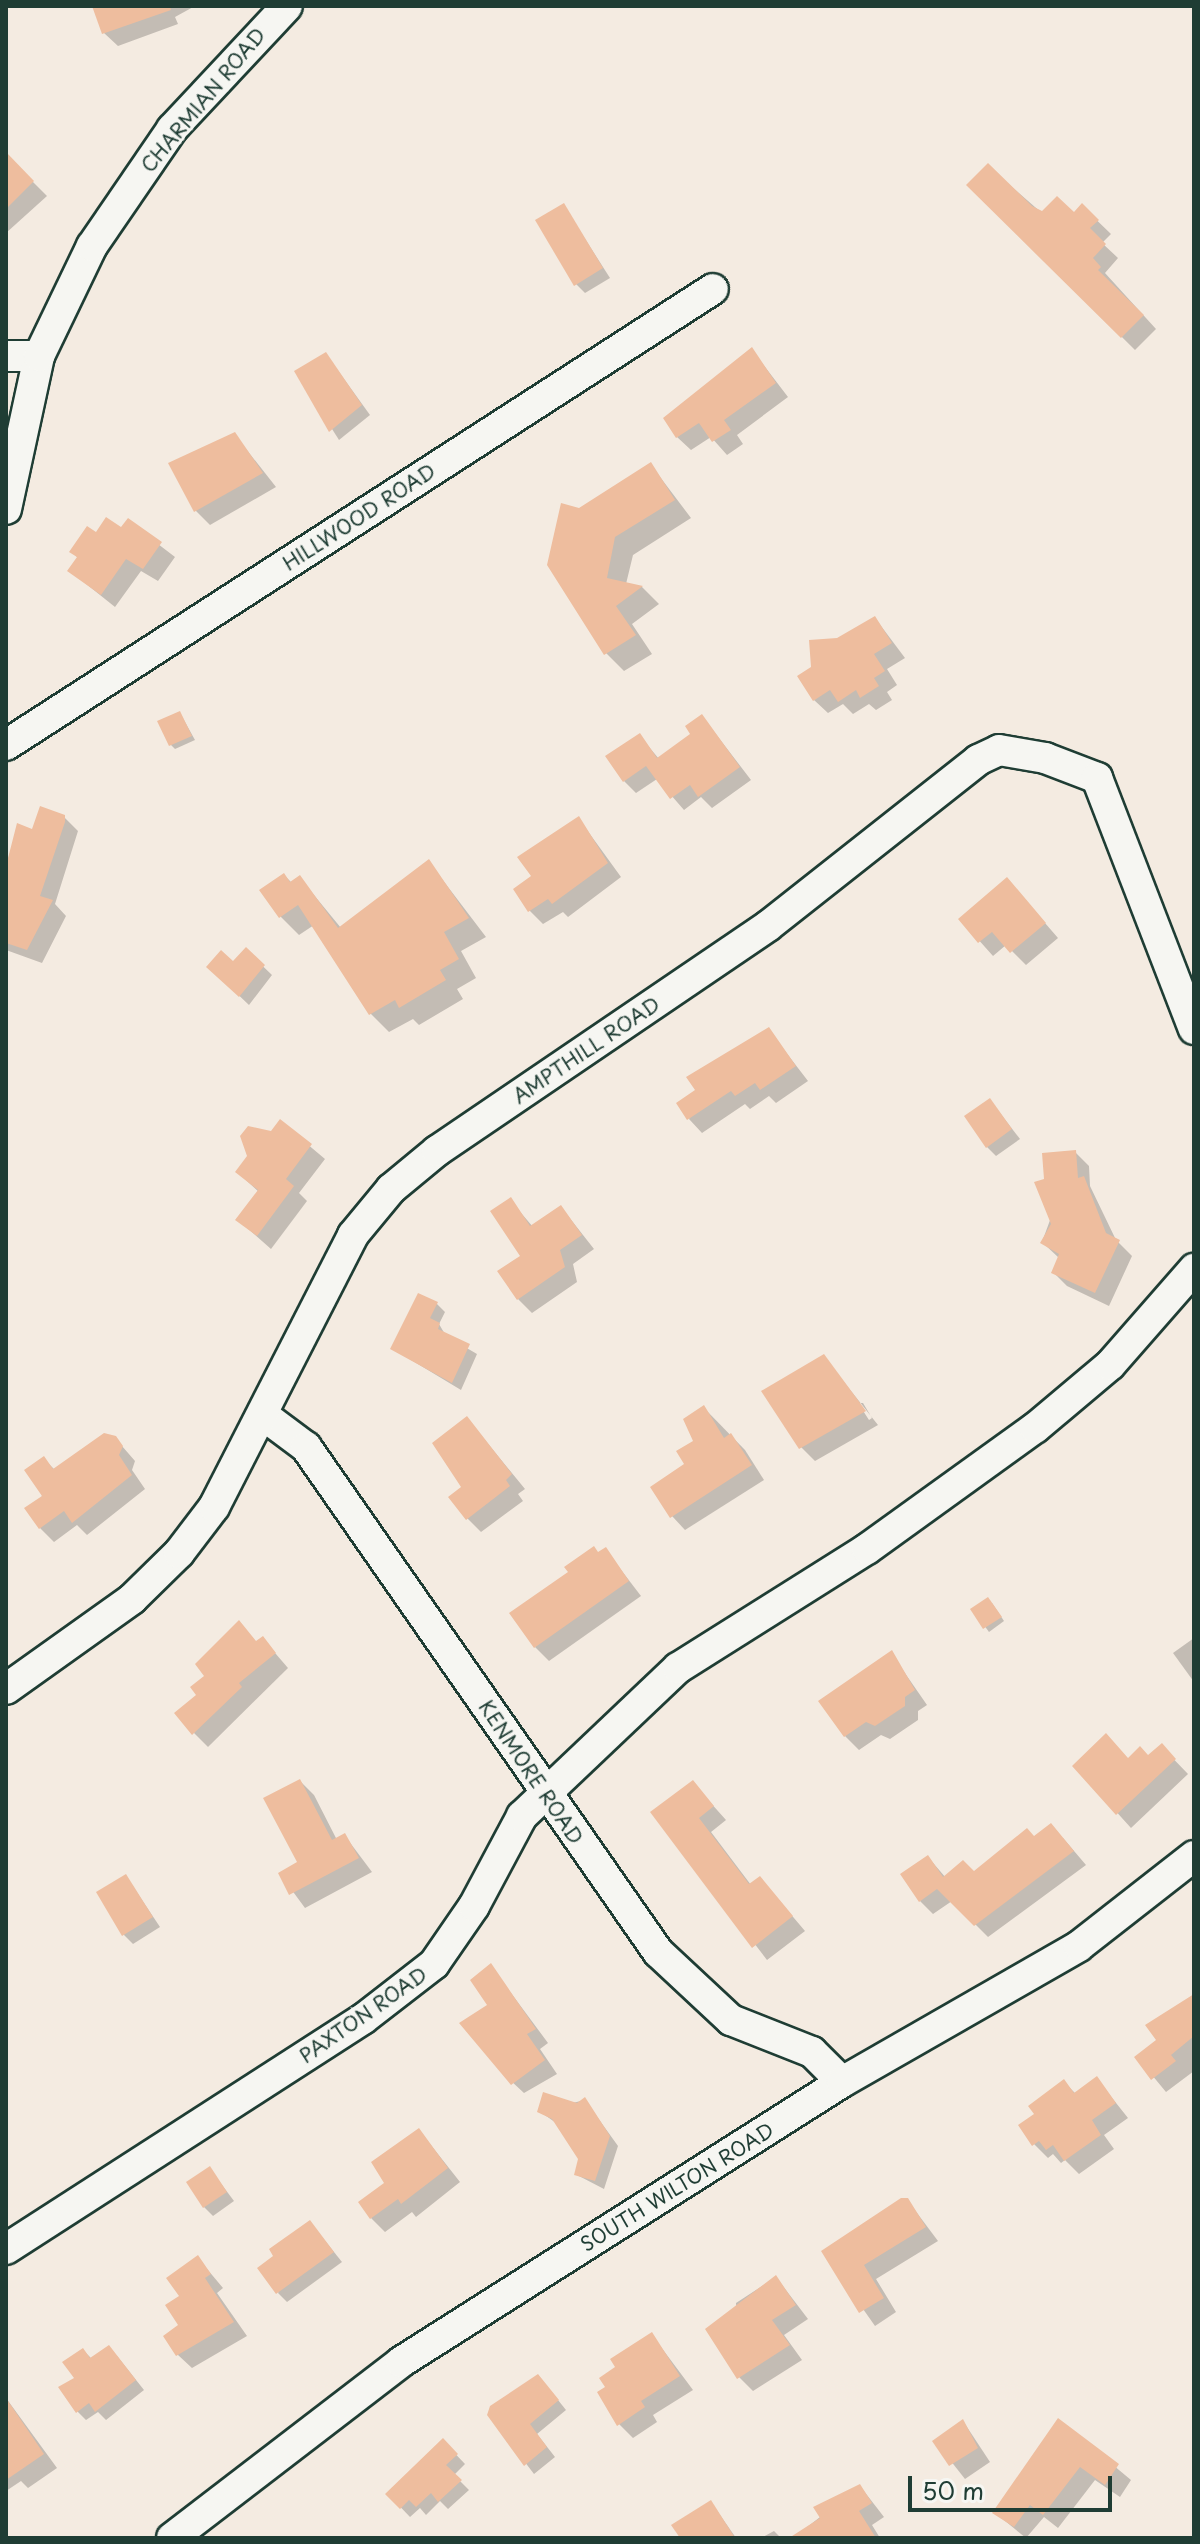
<!DOCTYPE html>
<style>
body{margin:0}
#map{position:relative;width:1200px;height:2544px;overflow:hidden;background:#f4ebe1;font-family:"Playpen Sans",sans-serif}
div>[style]{position:absolute}
[style*='--x']{left:calc(var(--x)*1px);top:calc(var(--y)*1px);width:calc(var(--w)*1px);rotate:calc(var(--a)*1deg)}
.shadow>*{inset:0;background:#0003}
.building>*{inset:0;background:#eebd9e}
.roads{filter:drop-shadow(2px 0 #1f3d34) drop-shadow(-2px 0 #1f3d34) drop-shadow(0 2px #1f3d34) drop-shadow(0 -2px #1f3d34)}
.minor>*{height:30px;margin:-15px;padding:0 15px;transform-origin:15px;border-radius:15px;background:#f6f6f2}
span{translate:-50% -50%;white-space:nowrap;text-align:center;line-height:1.15;-webkit-text-stroke:6px #f6f6f2;paint-order:stroke}
.street-label{font-size:20px;color:#1f3d34}
.frame{position:absolute;inset:0;border:8px solid #1f3d34;pointer-events:none}
.scale{position:absolute;left:908px;top:2476px;width:204px;height:36px;box-sizing:border-box;border:4px solid #1f3d34;border-top:0;padding-left:10px;font-size:24px;line-height:28px;white-space:nowrap;color:#1f3d34;-webkit-text-stroke:6px #f6f6f2;paint-order:stroke}
</style>
<div id="map">
<div class="shadow">
<div style="clip-path:polygon(94px 6px,195px 6px,175px 17px,178px 24px,118px 46px,104px 33px)"></div>
<div style="clip-path:polygon(6px 155px,47px 196px,6px 233px)"></div>
<div style="clip-path:polygon(988px 166px,1043px 214px,1074px 215px,1082px 206px,1111px 234px,1102px 243px,1118px 258px,1105px 273px,1156px 329px,1135px 350px,969px 185px)"></div>
<div style="clip-path:polygon(564px 206px,610px 278px,585px 293px,576px 284px)"></div>
<div style="clip-path:polygon(752px 350px,788px 397px,737px 435px,743px 444px,727px 455px,711px 437px,691px 450px,677px 437px)"></div>
<div style="clip-path:polygon(326px 354px,370px 415px,339px 440px,296px 372px)"></div>
<div style="clip-path:polygon(235px 435px,276px 487px,210px 525px,196px 511px,171px 464px)"></div>
<div style="clip-path:polygon(651px 465px,691px 518px,633px 555px,626px 584px,642px 587px,659px 604px,632px 624px,652px 654px,624px 671px,606px 653px,579px 510px)"></div>
<div style="clip-path:polygon(128px 521px,175px 557px,158px 581px,141px 571px,115px 607px,70px 571px,79px 559px,71px 551px,97px 534px,122px 530px)"></div>
<div style="clip-path:polygon(875px 618px,905px 658px,887px 669px,897px 685px,887px 692px,892px 700px,876px 710px,869px 704px,853px 714px,843px 704px,828px 713px,814px 700px,813px 668px,837px 640px)"></div>
<div style="clip-path:polygon(180px 713px,195px 740px,175px 749px,171px 745px)"></div>
<div style="clip-path:polygon(702px 716px,751px 780px,712px 808px,701px 797px,684px 810px,657px 779px,636px 793px,624px 781px,640px 736px,659px 759px,693px 734px)"></div>
<div style="clip-path:polygon(64px 817px,78px 831px,55px 904px,66px 916px,42px 963px,6px 950px,6px 866px,18px 826px,33px 831px)"></div>
<div style="clip-path:polygon(579px 819px,621px 877px,568px 917px,563px 912px,543px 924px,529px 910px,534px 877px)"></div>
<div style="clip-path:polygon(429px 862px,486px 937px,461px 951px,476px 978px,457px 989px,463px 999px,419px 1025px,413px 1019px,389px 1032px,371px 1014px,314px 925px,299px 935px,281px 917px,284px 875px,292px 883px,300px 878px,341px 928px)"></div>
<div style="clip-path:polygon(1007px 879px,1058px 938px,1026px 965px,1006px 945px,993px 956px,960px 919px)"></div>
<div style="clip-path:polygon(246px 950px,272px 975px,249px 1005px,209px 967px,233px 963px)"></div>
<div style="clip-path:polygon(768px 1029px,808px 1081px,776px 1103px,769px 1096px,750px 1109px,745px 1104px,702px 1133px,689px 1119px,698px 1091px)"></div>
<div style="clip-path:polygon(990px 1100px,1020px 1139px,996px 1156px,987px 1147px)"></div>
<div style="clip-path:polygon(281px 1122px,325px 1159px,299px 1193px,307px 1201px,271px 1249px,238px 1220px,259px 1192px,237px 1172px)"></div>
<div style="clip-path:polygon(1075px 1152px,1089px 1166px,1090px 1186px,1116px 1240px,1132px 1256px,1109px 1306px,1067px 1286px,1053px 1272px,1059px 1258px,1042px 1242px)"></div>
<div style="clip-path:polygon(510px 1200px,533px 1227px,561px 1207px,594px 1249px,573px 1264px,577px 1282px,532px 1313px,518px 1299px,523px 1256px)"></div>
<div style="clip-path:polygon(436px 1303px,445px 1312px,439px 1324px,446px 1336px,477px 1354px,461px 1390px,393px 1349px)"></div>
<div style="clip-path:polygon(evenodd,824px 1357px,878px 1425px,815px 1461px,801px 1447px,824px 1357px,858px 1403px,863px 1403px,872px 1418px,869px 1420px,858px 1403px)"></div>
<div style="clip-path:polygon(704px 1408px,745px 1450px,764px 1480px,685px 1530px,672px 1516px)"></div>
<div style="clip-path:polygon(467px 1418px,525px 1489px,518px 1494px,523px 1501px,481px 1532px,467px 1518px)"></div>
<div style="clip-path:polygon(115px 1438px,135px 1461px,132px 1470px,145px 1489px,87px 1535px,77px 1525px,54px 1542px,40px 1528px,44px 1459px,55px 1470px)"></div>
<div style="clip-path:polygon(605px 1549px,641px 1596px,549px 1661px,535px 1647px)"></div>
<div style="clip-path:polygon(992px 1603px,1004px 1621px,989px 1632px,973px 1610px)"></div>
<div style="clip-path:polygon(1194px 1638px,1194px 1682px,1173px 1653px)"></div>
<div style="clip-path:polygon(263px 1639px,288px 1668px,208px 1747px,194px 1733px,207px 1676px)"></div>
<div style="clip-path:polygon(891px 1653px,927px 1705px,918px 1711px,918px 1720px,890px 1739px,881px 1735px,859px 1750px,845px 1736px)"></div>
<div style="clip-path:polygon(1161px 1746px,1188px 1774px,1131px 1828px,1075px 1766px,1148px 1757px)"></div>
<div style="clip-path:polygon(300px 1781px,314px 1795px,337px 1840px,345px 1836px,372px 1872px,305px 1908px,280px 1874px,300px 1863px)"></div>
<div style="clip-path:polygon(692px 1782px,726px 1820px,711px 1832px,751px 1885px,760px 1878px,805px 1931px,767px 1960px,653px 1812px)"></div>
<div style="clip-path:polygon(1063px 1838px,1086px 1865px,988px 1937px,952px 1901px,933px 1914px,920px 1901px,928px 1857px,946px 1878px,974px 1873px,1034px 1839px)"></div>
<div style="clip-path:polygon(126px 1876px,160px 1927px,133px 1944px,124px 1935px)"></div>
<div style="clip-path:polygon(491px 1966px,548px 2043px,540px 2049px,557px 2074px,524px 2093px,510px 2080px)"></div>
<div style="clip-path:polygon(1194px 1996px,1194px 2071px,1166px 2092px,1137px 2057px,1159px 2040px)"></div>
<div style="clip-path:polygon(1097px 2079px,1128px 2118px,1104px 2135px,1114px 2149px,1079px 2174px,1065px 2160px,1061px 2163px,1053px 2154px,1048px 2158px,1034px 2144px,1036px 2114px,1064px 2082px,1076px 2094px)"></div>
<div style="clip-path:polygon(585px 2100px,618px 2146px,604px 2189px,577px 2175px,580px 2158px,559px 2125px,539px 2111px)"></div>
<div style="clip-path:polygon(419px 2130px,460px 2182px,416px 2217px,412px 2212px,385px 2232px,371px 2218px)"></div>
<div style="clip-path:polygon(210px 2169px,234px 2201px,213px 2216px,204px 2207px)"></div>
<div style="clip-path:polygon(908px 2201px,938px 2241px,876px 2279px,896px 2312px,875px 2326px,823px 2252px)"></div>
<div style="clip-path:polygon(310px 2222px,342px 2262px,287px 2302px,278px 2293px)"></div>
<div style="clip-path:polygon(197px 2257px,223px 2288px,217px 2293px,247px 2336px,192px 2368px,178px 2355px,181px 2296px)"></div>
<div style="clip-path:polygon(776px 2277px,808px 2319px,784px 2335px,802px 2360px,753px 2391px,739px 2377px,736px 2303px)"></div>
<div style="clip-path:polygon(652px 2335px,693px 2390px,653px 2415px,657px 2422px,633px 2438px,619px 2424px,608px 2388px,618px 2368px)"></div>
<div style="clip-path:polygon(83px 2350px,92px 2359px,117px 2356px,144px 2390px,106px 2420px,98px 2412px,86px 2420px,77px 2411px)"></div>
<div style="clip-path:polygon(546px 2385px,566px 2410px,537px 2434px,555px 2457px,534px 2474px,489px 2415px)"></div>
<div style="clip-path:polygon(6px 2398px,57px 2468px,28px 2488px,21px 2481px,6px 2491px)"></div>
<div style="clip-path:polygon(1059px 2420px,1131px 2480px,1120px 2497px,1095px 2480px,1058px 2528px,1044px 2517px,1026px 2538px,994px 2512px)"></div>
<div style="clip-path:polygon(963px 2421px,990px 2462px,965px 2479px,935px 2441px)"></div>
<div style="clip-path:polygon(443px 2441px,465px 2464px,454px 2475px,469px 2490px,448px 2509px,440px 2501px,426px 2515px,420px 2508px,410px 2517px,388px 2494px)"></div>
<div style="clip-path:polygon(860px 2486px,884px 2517px,872px 2525px,880px 2538px,793px 2538px)"></div>
<div style="clip-path:polygon(711px 2502px,736px 2538px,683px 2538px)"></div>
<div style="clip-path:polygon(774px 2531px,781px 2538px,761px 2538px)"></div>
</div>
<div class="building">
<div style="clip-path:polygon(92px 6px,170px 6px,171px 10px,102px 34px)"></div>
<div style="clip-path:polygon(6px 152px,34px 181px,6px 209px)"></div>
<div style="clip-path:polygon(988px 163px,1032px 206px,1042px 211px,1057px 196px,1074px 212px,1082px 203px,1099px 220px,1090px 228px,1106px 244px,1093px 258px,1101px 267px,1098px 270px,1144px 315px,1121px 338px,966px 185px)"></div>
<div style="clip-path:polygon(564px 203px,603px 268px,574px 286px,535px 220px)"></div>
<div style="clip-path:polygon(752px 347px,776px 383px,724px 420px,731px 430px,712px 442px,699px 423px,676px 438px,663px 418px)"></div>
<div style="clip-path:polygon(326px 352px,362px 405px,329px 432px,294px 371px)"></div>
<div style="clip-path:polygon(235px 432px,263px 473px,194px 512px,168px 463px)"></div>
<div style="clip-path:polygon(651px 462px,675px 500px,615px 537px,607px 578px,643px 586px,616px 606px,636px 635px,604px 655px,547px 565px,561px 503px,579px 508px)"></div>
<div style="clip-path:polygon(106px 517px,121px 527px,128px 518px,162px 542px,143px 569px,126px 559px,101px 595px,67px 571px,77px 557px,69px 552px,87px 526px,96px 532px)"></div>
<div style="clip-path:polygon(875px 616px,892px 643px,874px 654px,885px 671px,874px 678px,879px 686px,860px 698px,856px 690px,838px 702px,830px 690px,813px 701px,797px 676px,811px 667px,809px 640px,837px 638px)"></div>
<div style="clip-path:polygon(180px 711px,192px 736px,169px 746px,157px 721px)"></div>
<div style="clip-path:polygon(702px 714px,740px 767px,698px 797px,690px 785px,670px 799px,646px 766px,623px 782px,605px 756px,640px 733px,657px 758px,690px 734px,685px 726px)"></div>
<div style="clip-path:polygon(40px 806px,65px 815px,65px 822px,40px 896px,53px 900px,27px 950px,6px 943px,6px 866px,17px 823px,32px 829px)"></div>
<div style="clip-path:polygon(579px 816px,608px 863px,552px 904px,548px 899px,528px 912px,513px 889px,531px 876px,517px 857px)"></div>
<div style="clip-path:polygon(429px 859px,469px 918px,444px 932px,459px 959px,440px 970px,446px 980px,399px 1008px,395px 1000px,369px 1015px,298px 905px,279px 918px,259px 890px,284px 873px,290px 882px,300px 875px,338px 928px)"></div>
<div style="clip-path:polygon(1007px 877px,1046px 923px,1010px 953px,992px 932px,978px 943px,958px 919px)"></div>
<div style="clip-path:polygon(246px 947px,265px 965px,239px 997px,206px 967px,221px 950px,233px 961px)"></div>
<div style="clip-path:polygon(769px 1027px,796px 1066px,760px 1090px,755px 1083px,735px 1096px,731px 1091px,687px 1120px,676px 1103px,695px 1090px,686px 1077px)"></div>
<div style="clip-path:polygon(990px 1098px,1012px 1129px,986px 1148px,964px 1116px)"></div>
<div style="clip-path:polygon(280px 1119px,312px 1144px,286px 1179px,294px 1186px,257px 1236px,235px 1220px,258px 1190px,235px 1172px,247px 1156px,240px 1136px,248px 1126px,271px 1131px)"></div>
<div style="clip-path:polygon(1076px 1150px,1078px 1178px,1084px 1176px,1106px 1233px,1120px 1240px,1095px 1293px,1051px 1273px,1059px 1254px,1040px 1243px,1051px 1224px,1034px 1182px,1044px 1179px,1042px 1153px)"></div>
<div style="clip-path:polygon(511px 1197px,530px 1226px,561px 1205px,582px 1235px,560px 1250px,565px 1267px,517px 1300px,497px 1271px,520px 1256px,490px 1211px)"></div>
<div style="clip-path:polygon(418px 1293px,438px 1302px,430px 1318px,440px 1323px,438px 1329px,470px 1344px,452px 1383px,390px 1349px)"></div>
<div style="clip-path:polygon(824px 1354px,866px 1411px,799px 1449px,761px 1391px)"></div>
<div style="clip-path:polygon(704px 1405px,724px 1438px,731px 1433px,752px 1465px,670px 1518px,650px 1487px,684px 1464px,676px 1451px,693px 1441px,683px 1419px)"></div>
<div style="clip-path:polygon(467px 1416px,512px 1474px,506px 1480px,510px 1486px,466px 1520px,448px 1497px,461px 1487px,432px 1443px)"></div>
<div style="clip-path:polygon(104px 1433px,116px 1436px,123px 1446px,119px 1455px,132px 1475px,72px 1523px,64px 1511px,39px 1529px,24px 1508px,42px 1496px,24px 1470px,44px 1456px,53px 1469px)"></div>
<div style="clip-path:polygon(594px 1546px,598px 1552px,606px 1547px,629px 1581px,534px 1648px,509px 1613px,568px 1572px,564px 1567px)"></div>
<div style="clip-path:polygon(988px 1597px,1002px 1617px,983px 1629px,970px 1609px)"></div>
<div style="clip-path:polygon(239px 1620px,256px 1641px,263px 1636px,276px 1653px,239px 1683px,242px 1687px,192px 1735px,174px 1713px,196px 1695px,190px 1687px,204px 1676px,195px 1664px)"></div>
<div style="clip-path:polygon(892px 1650px,915px 1690px,905px 1697px,905px 1706px,875px 1726px,866px 1722px,844px 1737px,818px 1701px)"></div>
<div style="clip-path:polygon(1106px 1733px,1128px 1758px,1140px 1746px,1148px 1755px,1162px 1743px,1176px 1759px,1116px 1815px,1072px 1766px)"></div>
<div style="clip-path:polygon(300px 1779px,332px 1840px,345px 1833px,359px 1858px,289px 1895px,278px 1873px,297px 1862px,263px 1798px)"></div>
<div style="clip-path:polygon(693px 1780px,714px 1806px,699px 1818px,749px 1884px,760px 1876px,793px 1916px,752px 1948px,650px 1812px)"></div>
<div style="clip-path:polygon(1051px 1823px,1074px 1851px,974px 1926px,937px 1889px,919px 1902px,900px 1874px,928px 1855px,943px 1877px,963px 1860px,974px 1871px,1027px 1828px,1034px 1836px)"></div>
<div style="clip-path:polygon(126px 1874px,153px 1917px,122px 1936px,96px 1892px)"></div>
<div style="clip-path:polygon(491px 1963px,536px 2029px,527px 2034px,545px 2060px,511px 2085px,459px 2023px,487px 2005px,470px 1980px)"></div>
<div style="clip-path:polygon(1194px 1994px,1194px 2036px,1171px 2055px,1176px 2061px,1151px 2080px,1134px 2057px,1156px 2040px,1145px 2025px)"></div>
<div style="clip-path:polygon(1097px 2076px,1116px 2103px,1092px 2120px,1101px 2135px,1064px 2161px,1053px 2145px,1046px 2150px,1039px 2141px,1032px 2146px,1018px 2125px,1034px 2114px,1028px 2106px,1064px 2079px,1074px 2093px)"></div>
<div style="clip-path:polygon(543px 2092px,577px 2103px,585px 2097px,610px 2136px,595px 2181px,574px 2175px,578px 2159px,552px 2119px,537px 2112px)"></div>
<div style="clip-path:polygon(419px 2128px,448px 2168px,401px 2204px,398px 2199px,370px 2219px,358px 2202px,384px 2183px,371px 2162px)"></div>
<div style="clip-path:polygon(210px 2166px,227px 2192px,203px 2208px,186px 2182px)"></div>
<div style="clip-path:polygon(901px 2198px,908px 2198px,926px 2227px,864px 2265px,884px 2298px,859px 2313px,821px 2251px)"></div>
<div style="clip-path:polygon(310px 2220px,334px 2252px,276px 2294px,257px 2268px,273px 2256px,269px 2249px)"></div>
<div style="clip-path:polygon(198px 2255px,211px 2274px,205px 2278px,234px 2322px,176px 2356px,163px 2336px,178px 2325px,165px 2305px,179px 2296px,166px 2278px)"></div>
<div style="clip-path:polygon(776px 2275px,796px 2305px,772px 2320px,790px 2345px,737px 2379px,705px 2329px)"></div>
<div style="clip-path:polygon(652px 2332px,680px 2376px,641px 2401px,645px 2407px,617px 2426px,597px 2392px,605px 2387px,599px 2378px,615px 2367px,610px 2359px)"></div>
<div style="clip-path:polygon(109px 2345px,136px 2380px,95px 2412px,89px 2403px,76px 2413px,58px 2387px,74px 2378px,62px 2362px,83px 2348px,90px 2358px)"></div>
<div style="clip-path:polygon(538px 2374px,559px 2400px,530px 2424px,547px 2447px,524px 2466px,487px 2415px,490px 2406px)"></div>
<div style="clip-path:polygon(6px 2398px,44px 2454px,6px 2480px)"></div>
<div style="clip-path:polygon(1058px 2418px,1119px 2464px,1105px 2485px,1080px 2467px,1043px 2515px,1030px 2505px,1014px 2527px,992px 2513px)"></div>
<div style="clip-path:polygon(963px 2419px,978px 2448px,949px 2466px,932px 2441px)"></div>
<div style="clip-path:polygon(443px 2438px,458px 2454px,446px 2465px,462px 2480px,438px 2502px,431px 2493px,416px 2507px,409px 2500px,400px 2509px,385px 2494px)"></div>
<div style="clip-path:polygon(860px 2484px,872px 2503px,859px 2511px,876px 2538px,789px 2538px,820px 2518px,813px 2507px)"></div>
<div style="clip-path:polygon(711px 2500px,735px 2538px,680px 2538px,671px 2525px)"></div>
</div>
<div class="roads">
<div class="minor">
<div style="--x:6;--y:356;--w:33;--a:0"></div>
<div style="--x:6;--y:509;--w:157;--a:-77.8"></div>
<div style="--x:39;--y:356;--w:122;--a:-64.3"></div>
<div style="--x:92;--y:246;--w:142;--a:-55.6"></div>
<div style="--x:172;--y:129;--w:168;--a:-46.9"></div>
<div style="--x:6;--y:745;--w:841;--a:-32.82"></div>
<div style="--x:263;--y:1415;--w:54;--a:36.7"></div>
<div style="--x:306;--y:1447;--w:616;--a:55.12"></div>
<div style="--x:658;--y:1952;--w:100;--a:43"></div>
<div style="--x:731;--y:2020;--w:87;--a:21.6"></div>
<div style="--x:812;--y:2052;--w:42;--a:45"></div>
<div style="--x:6;--y:1689;--w:155;--a:-35.5"></div>
<div style="--x:132;--y:1599;--w:66;--a:-44.4"></div>
<div style="--x:179;--y:1553;--w:58;--a:-52.7"></div>
<div style="--x:214;--y:1507;--w:305;--a:-62.9"></div>
<div style="--x:353;--y:1235;--w:60;--a:-50.4"></div>
<div style="--x:391;--y:1189;--w:60;--a:-39.6"></div>
<div style="--x:437;--y:1151;--w:400;--a:-34.2"></div>
<div style="--x:768;--y:926;--w:268;--a:-38.3"></div>
<div style="--x:978;--y:760;--w:23;--a:-25"></div>
<div style="--x:999;--y:750;--w:47;--a:9.9"></div>
<div style="--x:1045;--y:758;--w:56;--a:21"></div>
<div style="--x:1097;--y:778;--w:269;--a:68.9"></div>
<div style="--x:6;--y:2249;--w:425;--a:-32.8"></div>
<div style="--x:363;--y:2019;--w:90;--a:-37.8"></div>
<div style="--x:434;--y:1964;--w:70;--a:-55.4"></div>
<div style="--x:474;--y:1906;--w:102;--a:-61.9"></div>
<div style="--x:522;--y:1816;--w:215;--a:-43.5"></div>
<div style="--x:678;--y:1668;--w:223;--a:-32.2"></div>
<div style="--x:867;--y:1549;--w:207;--a:-35.8"></div>
<div style="--x:1035;--y:1428;--w:98;--a:-40"></div>
<div style="--x:1110;--y:1365;--w:128;--a:-48.8"></div>
<div style="--x:172;--y:2538;--w:289;--a:-37.5"></div>
<div style="--x:401;--y:2362;--w:522;--a:-32.41"></div>
<div style="--x:842;--y:2082;--w:273;--a:-29.8"></div>
<div style="--x:1079;--y:1946;--w:146;--a:-38"></div>
</div>
</div>
<div class="street-label">
<span style="left:203px;top:100px;rotate:-50deg">CHARMIAN ROAD</span>
<span style="left:359px;top:517px;rotate:-33deg">HILLWOOD ROAD</span>
<span style="left:586px;top:1050px;rotate:-34deg">AMPTHILL ROAD</span>
<span style="left:531px;top:1772px;rotate:56deg">KENMORE ROAD</span>
<span style="left:363px;top:2015px;rotate:-35deg">PAXTON ROAD</span>
<span style="left:677px;top:2187px;rotate:-32deg">SOUTH WILTON ROAD</span>
</div>
<div class="frame"></div>
<div class="scale">50 m</div>
</div>
